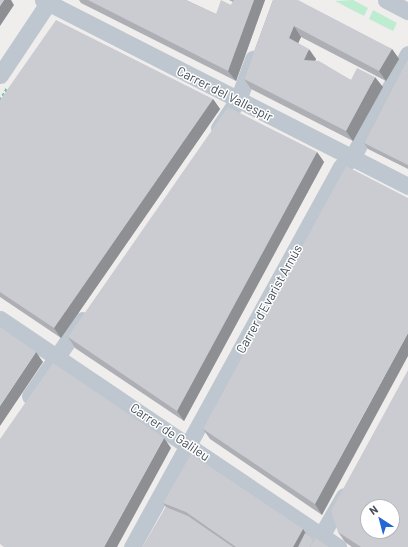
<!DOCTYPE html>
<meta charset="utf-8">
<style>
body{margin:0}
#map{position:relative;width:408px;height:547px;overflow:hidden;background:#f0eded;font-family:Barlow,sans-serif}
div>[style]{position:absolute}
[style*='--x']{left:calc(var(--x)*1px);top:calc(var(--y)*1px);width:calc(var(--w)*1px);rotate:calc(var(--a)*1deg)}
.green>*{inset:0;background:#bdecd1}
.path>*{height:2.5px;margin-top:-1.25px;transform-origin:0;background:repeating-linear-gradient(90deg,#77c8a4 0 3px,transparent 0 5px)}
.street>*{height:17px;margin:-8.5px;padding:0 8.5px;transform-origin:8.5px;border-radius:8.5px;background:#bec7cf}
.wall>*{inset:0;background:#aeafb5}
.shaded-wall>*{inset:0;background:#8d8f93}
.building>*{inset:0;background:#caccd2}
span{translate:-50% -50%;white-space:nowrap;text-align:center;line-height:1.15;-webkit-text-stroke:3px #fff;paint-order:stroke}
.street-label{font-size:13px;color:#464f59}
.north{position:absolute;left:360px;top:499px;width:40px;height:40px;box-sizing:border-box;background:#fff;border:1px solid #b5b9bd;border-radius:50%;rotate:324deg;font-size:11px;font-weight:700;line-height:16px;text-align:center;color:#464f59}
.north::after{content:'';display:block;margin:auto;width:14px;height:18px;background:#2267d4;clip-path:polygon(50% 0,100% 100%,50% 72%,0 100%)}
</style>
<div id="map">
<div class="green">
<div style="clip-path:polygon(353px 0,368px 8px,364px 16px,335px 1px)"></div>
<div style="clip-path:polygon(373px 10px,397px 23px,393px 31px,369px 19px)"></div>
</div>
<div class="path">
<div style="--x:0;--y:100;--w:14;--a:-60"></div>
</div>
<div class="street">
<div style="--x:43;--y:0;--w:410;--a:27"></div>
<div style="--x:386;--y:0;--w:25;--a:27"></div>
<div style="--x:0;--y:75;--w:90;--a:-56.3"></div>
<div style="--x:219;--y:128;--w:34;--a:-56"></div>
<div style="--x:238;--y:100;--w:44;--a:-69.9"></div>
<div style="--x:0;--y:319;--w:408;--a:34"></div>
<div style="--x:30;--y:396;--w:92;--a:-55.6"></div>
<div style="--x:321;--y:536;--w:46;--a:-60.1"></div>
<div style="--x:132;--y:547;--w:434;--a:-61.2"></div>
<div style="--x:341;--y:167;--w:14;--a:-39"></div>
<div style="--x:352;--y:158;--w:118;--a:-61.7"></div>
</div>
<div class="wall">
<div style="clip-path:polygon(79px 0,186px 0,216px 14px,231px 5px,233px 2px,229px 0,265px 0,236px 81px,81px 3px)"></div>
<div style="clip-path:polygon(273px 0,392px 49px,399px 59px,386px 81px,301px 37px,298px 43px,316px 59px,315px 61px,351px 80px,383px 87px,353px 141px,251px 89px,244px 79px)"></div>
<div style="clip-path:polygon(408px 58px,408px 169px,368px 149px,364px 143px)"></div>
<div style="clip-path:polygon(213px 99px,220px 109px,61px 338px,0 297px,0 100px)"></div>
<div style="clip-path:polygon(317px 152px,324px 162px,184px 421px,75px 348px,68px 337px)"></div>
<div style="clip-path:polygon(408px 198px,322px 515px,210px 439px,203px 429px)"></div>
<div style="clip-path:polygon(163px 503px,303px 529px,305px 533px,314px 539px,329px 547px,143px 547px,166px 507px)"></div>
<div style="clip-path:polygon(338px 532px,408px 547px,352px 547px,345px 542px)"></div>
</div>
<div class="shaded-wall">
<div style="clip-path:polygon(4px 0,11px 0,14px 5px,0 26px,0 6px)"></div>
<div style="clip-path:polygon(254px 0,265px 0,236px 81px,228px 71px)"></div>
<div style="clip-path:polygon(294px 26px,301px 37px,296px 48px,289px 38px)"></div>
<div style="clip-path:polygon(309px 49px,316px 59px,311px 70px,304px 60px)"></div>
<div style="clip-path:polygon(392px 49px,399px 59px,386px 81px,379px 71px)"></div>
<div style="clip-path:polygon(375px 77px,383px 87px,353px 141px,346px 131px)"></div>
<div style="clip-path:polygon(213px 99px,220px 109px,61px 338px,54px 328px)"></div>
<div style="clip-path:polygon(317px 152px,324px 162px,184px 421px,177px 411px)"></div>
<div style="clip-path:polygon(408px 333px,408px 356px,322px 515px,315px 504px)"></div>
<div style="clip-path:polygon(36px 352px,43px 362px,0 426px,0 406px)"></div>
<div style="clip-path:polygon(164px 438px,171px 448px,117px 547px,104px 547px)"></div>
<div style="clip-path:polygon(303px 529px,310px 540px,306px 547px,293px 547px)"></div>
</div>
<div class="building">
<div style="clip-path:polygon(0 0,4px 0,0 6px)"></div>
<div style="clip-path:polygon(88px 0,186px 0,216px 14px,221px 0,231px 5px,234px 0,254px 0,228px 71px)"></div>
<div style="clip-path:polygon(273px 0,298px 0,392px 49px,379px 71px,294px 26px,289px 38px,309px 49px,304px 60px,319px 61px,351px 80px,357px 68px,375px 77px,346px 131px,244px 79px)"></div>
<div style="clip-path:polygon(56px 20px,213px 99px,54px 328px,0 292px,0 100px)"></div>
<div style="clip-path:polygon(408px 58px,408px 165px,364px 143px)"></div>
<div style="clip-path:polygon(228px 107px,317px 152px,177px 411px,68px 337px)"></div>
<div style="clip-path:polygon(346px 166px,408px 198px,408px 333px,315px 504px,203px 429px)"></div>
<div style="clip-path:polygon(0 327px,36px 352px,0 406px)"></div>
<div style="clip-path:polygon(53px 363px,164px 438px,104px 547px,4px 547px,0 544px,0 439px)"></div>
<div style="clip-path:polygon(evenodd,408px 370px,408px 547px,361px 547px,338px 532px,331px 511px,408px 370px,368px 507px,392px 507px,392px 531px,368px 531px,368px 507px)"></div>
<div style="clip-path:polygon(191px 454px,303px 529px,293px 547px,236px 547px,186px 512px,163px 503px)"></div>
<div style="clip-path:polygon(166px 507px,188px 516px,233px 547px,143px 547px)"></div>
<div style="clip-path:polygon(305px 533px,314px 539px,310px 547px,298px 547px)"></div>
<div style="clip-path:polygon(315px 538px,329px 547px,310px 547px)"></div>
</div>
<div class="street-label">
<span style="left:225px;top:94px;rotate:27deg">Carrer del Vallespir</span>
<span style="left:269px;top:299px;rotate:-61deg">Carrer d'Evarist Arnús</span>
<span style="left:170px;top:432px;rotate:34deg">Carrer de Galileu</span>
</div>
<div class="north">N</div>
</div>
